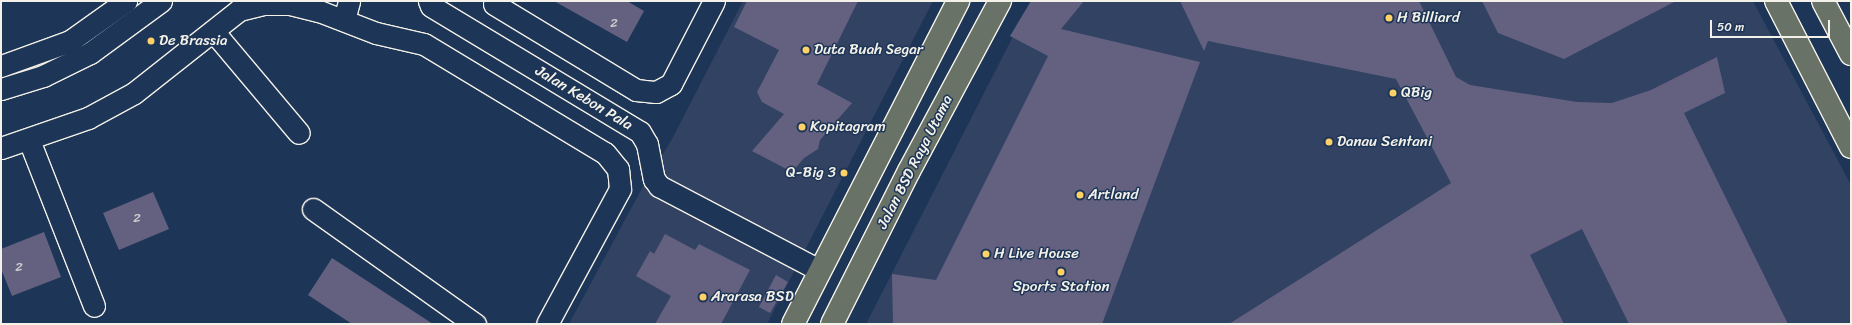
<!DOCTYPE html>
<style>
body{margin:0}
#map{position:relative;width:1852px;height:325px;overflow:hidden;background:#1d3557;font-family:Sriracha,sans-serif}
div>[style]{position:absolute}
[style*='--x']{left:calc(var(--x)*1px);top:calc(var(--y)*1px);width:calc(var(--w)*1px);rotate:calc(var(--a)*1deg)}
.built>*{inset:0;background:#324263}
.building>*{inset:0;background:#646180}
.roads{filter:drop-shadow(1px 0 #f4f1e8) drop-shadow(-1px 0 #f4f1e8) drop-shadow(0 1px #f4f1e8) drop-shadow(0 -1px #f4f1e8)}
.minor>*{height:21px;margin:-10.5px;padding:0 10.5px;transform-origin:10.5px;border-radius:10.5px;background:#1d3557}
.major>*{height:22px;margin:-11px;padding:0 11px;transform-origin:11px;border-radius:11px;background:#687266}
.dots>*{width:11px;height:11px;translate:-50% -50%;box-sizing:border-box;border:2px solid #1d3557;border-radius:50%}
span{translate:-50% -50%;white-space:nowrap;text-align:center;line-height:1.15;-webkit-text-stroke:3px #1d3557;paint-order:stroke}
.number-label{font-size:13px;color:#d0cdce}
.number-label span{-webkit-text-stroke-width:0}
.poi-label{font-size:15px;color:#f4f1e8}
.left{translate:0 -50%;text-align:left}
.right{translate:-100% -50%;text-align:right}
.street-label{font-size:15px;color:#f4f1e8}
.frame{position:absolute;inset:0;border:2px solid #f4f1e8;pointer-events:none}
.scale{position:absolute;left:1710px;top:20px;width:120px;height:18px;box-sizing:border-box;border:2px solid #f4f1e8;border-top:0;padding-left:5px;font-size:12px;line-height:14px;white-space:nowrap;color:#f4f1e8;-webkit-text-stroke:3px #1d3557;paint-order:stroke}
</style>
<div id="map">
<div class="built">
<div style="clip-path:polygon(743px 1px,933px 1px,767px 324px,569px 324px,641px 190px,672px 139px)"></div>
<div style="clip-path:polygon(1031px 1px,1753px 1px,1851px 185px,1851px 324px,866px 324px)"></div>
</div>
<div class="building">
<div style="clip-path:polygon(554px 1px,627px 1px,644px 11px,627px 42px)"></div>
<div style="clip-path:polygon(747px 1px,858px 1px,817px 84px,852px 103px,820px 140px,818px 149px,804px 158px,792px 172px,752px 151px,784px 114px,762px 102px,757px 92px,779px 50px,734px 27px)"></div>
<div style="clip-path:polygon(1031px 1px,1084px 1px,1061px 29px,1200px 62px,1102px 324px,893px 324px,892px 274px,936px 280px,1048px 56px,1010px 36px)"></div>
<div style="clip-path:polygon(1180px 1px,1419px 1px,1456px 77px,1470px 85px,1577px 102px,1612px 103px,1651px 90px,1717px 57px,1725px 93px,1684px 113px,1788px 324px,1629px 324px,1582px 229px,1530px 255px,1564px 324px,1229px 324px,1451px 183px,1396px 79px,1208px 41px,1204px 51px)"></div>
<div style="clip-path:polygon(1482px 1px,1676px 1px,1564px 59px,1498px 33px)"></div>
<div style="clip-path:polygon(153px 192px,169px 229px,119px 250px,103px 213px)"></div>
<div style="clip-path:polygon(44px 232px,61px 277px,12px 296px,1px 269px,1px 249px)"></div>
<div style="clip-path:polygon(665px 234px,695px 250px,699px 244px,750px 270px,721px 324px,655px 324px,671px 296px,636px 276px,650px 251px,654px 254px)"></div>
<div style="clip-path:polygon(332px 258px,384px 292px,433px 324px,352px 324px,308px 295px)"></div>
<div style="clip-path:polygon(776px 275px,788px 282px,770px 313px,759px 307px)"></div>
</div>
<div class="roads">
<div class="minor">
<div style="--x:429;--y:1;--w:5;--a:68"></div>
<div style="--x:431;--y:6;--w:244;--a:31.1"></div>
<div style="--x:640;--y:132;--w:14;--a:60"></div>
<div style="--x:647;--y:144;--w:36;--a:79"></div>
<div style="--x:654;--y:179;--w:9;--a:54"></div>
<div style="--x:659;--y:186;--w:181;--a:27.7"></div>
<div style="--x:494;--y:4;--w:166;--a:31.2"></div>
<div style="--x:636;--y:90;--w:20;--a:6"></div>
<div style="--x:656;--y:92;--w:17;--a:-28"></div>
<div style="--x:671;--y:84;--w:93;--a:-62.6"></div>
<div style="--x:344;--y:20;--w:20;--a:-75"></div>
<div style="--x:213;--y:31;--w:133;--a:49.9"></div>
<div style="--x:1;--y:66;--w:73;--a:-19.9"></div>
<div style="--x:70;--y:41;--w:69;--a:-35.5"></div>
<div style="--x:1;--y:89;--w:44;--a:-17.2"></div>
<div style="--x:43;--y:76;--w:52;--a:-26.1"></div>
<div style="--x:90;--y:53;--w:88;--a:-36.2"></div>
<div style="--x:29;--y:140;--w:178;--a:68.6"></div>
<div style="--x:1;--y:148;--w:92;--a:-19"></div>
<div style="--x:88;--y:118;--w:52;--a:-28.5"></div>
<div style="--x:134;--y:93;--w:134;--a:-38.3"></div>
<div style="--x:239;--y:10;--w:25;--a:-14"></div>
<div style="--x:263;--y:4;--w:27;--a:0"></div>
<div style="--x:290;--y:4;--w:30;--a:14"></div>
<div style="--x:319;--y:11;--w:61;--a:21.1"></div>
<div style="--x:376;--y:33;--w:49;--a:12.9"></div>
<div style="--x:424;--y:44;--w:211;--a:31.1"></div>
<div style="--x:605;--y:153;--w:21;--a:51"></div>
<div style="--x:618;--y:169;--w:20;--a:84"></div>
<div style="--x:620;--y:189;--w:153;--a:118.4"></div>
<div style="--x:313;--y:209;--w:199;--a:35.4"></div>
</div>
<div class="major">
<div style="--x:1776;--y:1;--w:164;--a:62.8"></div>
<div style="--x:1823;--y:1;--w:60;--a:62.2"></div>
<div style="--x:793;--y:324;--w:363;--a:-62.9"></div>
<div style="--x:832;--y:324;--w:171;--a:-63.3"></div>
<div style="--x:909;--y:171;--w:193;--a:-61.8"></div>
</div>
</div>
<div class="dots">
<div style="left:1389px;top:18px;background:#ffd166"></div>
<div style="left:151px;top:41px;background:#ffd166"></div>
<div style="left:806px;top:50px;background:#ffd166"></div>
<div style="left:1393px;top:93px;background:#ffd166"></div>
<div style="left:802px;top:127px;background:#ffd166"></div>
<div style="left:1329px;top:142px;background:#ffd166"></div>
<div style="left:844px;top:173px;background:#ffd166"></div>
<div style="left:1080px;top:195px;background:#ffd166"></div>
<div style="left:986px;top:254px;background:#ffd166"></div>
<div style="left:1061px;top:272px;background:#ffd166"></div>
<div style="left:703px;top:297px;background:#ffd166"></div>
</div>
<div class="number-label">
<span style="left:614px;top:23px">2</span>
<span style="left:137px;top:218px">2</span>
<span style="left:19px;top:267px">2</span>
</div>
<div class="poi-label">
<span class="left" style="left:1397px;top:18px">H Billiard</span>
<span class="left" style="left:159px;top:41px">De Brassia</span>
<span class="left" style="left:814px;top:50px">Duta Buah Segar</span>
<span class="left" style="left:1401px;top:93px">QBig</span>
<span class="left" style="left:810px;top:127px">Kopitagram</span>
<span class="left" style="left:1337px;top:142px">Danau Sentani</span>
<span class="right" style="left:836px;top:173px">Q-Big 3</span>
<span class="left" style="left:1088px;top:195px">Artland</span>
<span class="left" style="left:994px;top:254px">H Live House</span>
<span style="left:1061px;top:287px">Sports Station</span>
<span class="left" style="left:711px;top:297px">Ararasa BSD</span>
</div>
<div class="street-label">
<span style="left:584px;top:98px;rotate:31deg">Jalan Kebon Pala</span>
<span style="left:915px;top:162px;rotate:-63deg">Jalan BSD Raya Utama</span>
</div>
<div class="frame"></div>
<div class="scale">50 m</div>
</div>
